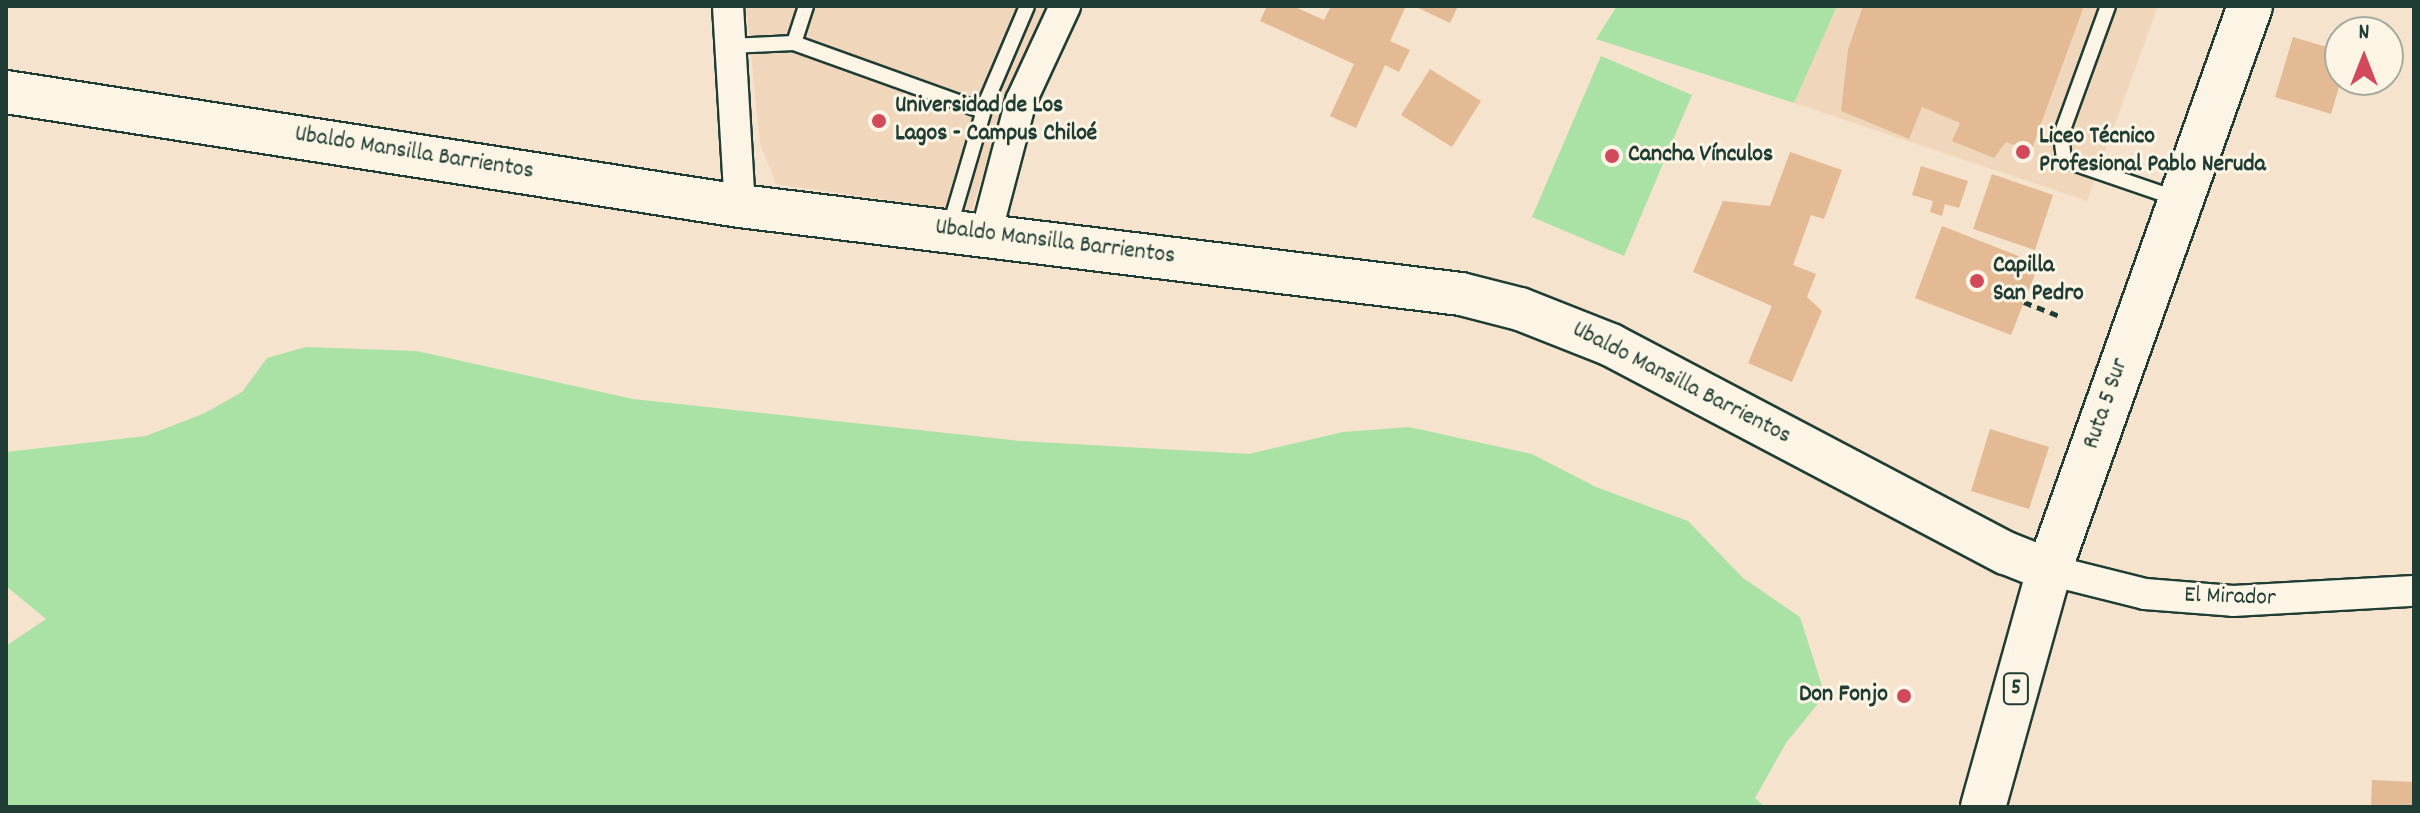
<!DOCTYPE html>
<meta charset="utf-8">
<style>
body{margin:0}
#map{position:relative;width:2420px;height:813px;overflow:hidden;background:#f5e3cd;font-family:Dekko,sans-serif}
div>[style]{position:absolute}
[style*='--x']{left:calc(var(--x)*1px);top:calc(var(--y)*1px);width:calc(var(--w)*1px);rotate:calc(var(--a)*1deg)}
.built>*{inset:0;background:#f0d7bc}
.green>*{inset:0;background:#aae2a6}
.building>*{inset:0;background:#e4ba94}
.path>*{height:5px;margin-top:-2.5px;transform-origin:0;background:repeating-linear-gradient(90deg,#1f3d34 0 8px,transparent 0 14px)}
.roads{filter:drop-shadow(2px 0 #1f3d34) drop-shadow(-2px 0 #1f3d34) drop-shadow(0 2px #1f3d34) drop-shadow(0 -2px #1f3d34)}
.lane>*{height:14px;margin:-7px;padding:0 7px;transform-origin:7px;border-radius:7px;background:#fcf5e5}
.street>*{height:30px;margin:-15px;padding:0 15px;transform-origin:15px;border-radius:15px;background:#fcf5e5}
.secondary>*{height:42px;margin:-21px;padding:0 21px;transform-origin:21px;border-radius:21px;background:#fcf5e5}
.highway>*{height:44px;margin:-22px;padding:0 22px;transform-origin:22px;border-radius:22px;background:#fcf5e5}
.dots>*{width:22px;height:22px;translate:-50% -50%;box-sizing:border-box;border:4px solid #fcf5e5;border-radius:50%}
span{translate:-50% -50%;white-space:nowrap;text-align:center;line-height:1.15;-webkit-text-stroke:6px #fcf5e5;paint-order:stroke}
.shield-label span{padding:2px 6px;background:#fcf5e5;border:2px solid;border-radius:6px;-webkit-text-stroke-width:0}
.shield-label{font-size:22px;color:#1f3d34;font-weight:700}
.poi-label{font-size:24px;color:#1f3d34;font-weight:700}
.left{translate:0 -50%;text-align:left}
.right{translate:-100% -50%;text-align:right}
.street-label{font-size:24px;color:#1f3d34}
.frame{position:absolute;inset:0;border:8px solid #1f3d34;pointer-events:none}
.north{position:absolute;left:2324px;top:16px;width:80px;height:80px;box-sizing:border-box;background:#fcf5e5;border:2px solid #a4ab9e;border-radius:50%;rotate:0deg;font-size:22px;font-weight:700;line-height:32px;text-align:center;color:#1f3d34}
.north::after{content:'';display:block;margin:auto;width:28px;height:36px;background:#d1495b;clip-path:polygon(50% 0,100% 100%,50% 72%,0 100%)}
</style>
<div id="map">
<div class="built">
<div style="clip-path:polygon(746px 6px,1047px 6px,1007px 98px,971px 212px,776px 184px,760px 144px)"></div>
<div style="clip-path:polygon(1837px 6px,2158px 6px,2087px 201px,1794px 103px)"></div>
</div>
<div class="green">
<div style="clip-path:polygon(1617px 6px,1837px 6px,1794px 103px,1596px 39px)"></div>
<div style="clip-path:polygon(1601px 56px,1692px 95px,1624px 256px,1532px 217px)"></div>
<div style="clip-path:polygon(306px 347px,417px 351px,633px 399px,1021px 441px,1249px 454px,1343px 432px,1409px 427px,1532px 454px,1596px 487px,1688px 521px,1743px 578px,1800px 617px,1825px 695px,1786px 743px,1755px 798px,1765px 807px,6px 807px,6px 646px,46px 619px,6px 586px,6px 452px,146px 436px,205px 413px,242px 392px,267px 358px)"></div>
</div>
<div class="building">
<div style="clip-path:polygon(1267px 6px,1293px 6px,1324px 20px,1331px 6px,1406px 6px,1390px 41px,1410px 50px,1399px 72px,1385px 65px,1356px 128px,1330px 116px,1354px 64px,1260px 21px)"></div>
<div style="clip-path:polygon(1414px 6px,1458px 6px,1450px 23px)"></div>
<div style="clip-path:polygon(1863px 6px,2084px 6px,2031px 151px,2006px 142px,1994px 158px,1952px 141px,1960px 123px,1922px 107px,1909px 139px,1841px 111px,1848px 49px)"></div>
<div style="clip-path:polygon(2293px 37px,2340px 51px,2341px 80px,2331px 114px,2275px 97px)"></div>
<div style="clip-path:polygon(1430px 69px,1481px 101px,1452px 147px,1401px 115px)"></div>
<div style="clip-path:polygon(1790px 152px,1842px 170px,1824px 219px,1811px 215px,1793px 265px,1816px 274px,1807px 297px,1822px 311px,1792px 382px,1748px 363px,1772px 306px,1693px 272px,1723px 201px,1770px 206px)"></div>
<div style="clip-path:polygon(1921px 166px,1968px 181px,1959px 208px,1945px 204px,1942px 216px,1930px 212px,1933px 201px,1912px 195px)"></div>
<div style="clip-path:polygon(1992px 174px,2053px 195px,2035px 250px,1973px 229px)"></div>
<div style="clip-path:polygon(1942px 226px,2039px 264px,2011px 335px,1915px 298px)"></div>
<div style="clip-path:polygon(1990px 429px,2049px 447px,2029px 509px,1971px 491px)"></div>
<div style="clip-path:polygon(2372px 780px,2414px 782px,2414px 807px,2371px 807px)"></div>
</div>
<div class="path">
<div style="--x:2024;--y:302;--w:41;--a:21.5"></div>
</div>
<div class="roads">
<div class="lane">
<div style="--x:2108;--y:6;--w:137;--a:110"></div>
<div style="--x:2061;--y:135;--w:25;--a:83"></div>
<div style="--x:2064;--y:160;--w:117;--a:18.9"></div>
<div style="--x:794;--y:43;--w:39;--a:-72"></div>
<div style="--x:730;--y:46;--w:64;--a:-2.7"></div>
<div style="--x:794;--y:43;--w:201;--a:19.8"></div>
<div style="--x:949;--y:229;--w:134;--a:-73.6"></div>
<div style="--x:987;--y:100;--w:102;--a:-66.9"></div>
</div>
<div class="street">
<div style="--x:728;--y:6;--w:200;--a:86.6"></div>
<div style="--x:986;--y:234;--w:138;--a:-75.3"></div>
<div style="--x:1021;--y:101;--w:105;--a:-65.1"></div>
<div style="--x:2049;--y:570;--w:99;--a:14"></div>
<div style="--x:2145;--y:594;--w:88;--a:4.5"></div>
<div style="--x:2233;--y:601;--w:181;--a:-3.2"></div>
</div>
<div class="secondary">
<div style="--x:6;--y:92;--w:743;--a:8.83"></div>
<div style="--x:740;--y:206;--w:726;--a:6.96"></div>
<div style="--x:1461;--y:294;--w:61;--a:14.3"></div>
<div style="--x:1520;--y:309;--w:98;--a:21.6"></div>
<div style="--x:1611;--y:345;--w:446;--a:27.8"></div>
<div style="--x:2006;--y:553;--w:46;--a:21.6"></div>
</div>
<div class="highway">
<div style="--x:1983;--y:807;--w:246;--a:-74.4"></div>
<div style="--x:2049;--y:570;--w:599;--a:-70.38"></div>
</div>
</div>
<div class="dots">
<div style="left:879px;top:121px;background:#d1495b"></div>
<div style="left:2023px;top:152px;background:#d1495b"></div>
<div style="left:1612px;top:156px;background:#d1495b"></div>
<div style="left:1977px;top:281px;background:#d1495b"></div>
<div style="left:1904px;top:696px;background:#d1495b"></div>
</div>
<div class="shield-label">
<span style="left:2016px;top:689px">5</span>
</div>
<div class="poi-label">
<span class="left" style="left:895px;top:121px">Universidad de Los<br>Lagos - Campus Chiloé</span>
<span class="left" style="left:2039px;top:152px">Liceo Técnico<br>Profesional Pablo Neruda</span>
<span class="left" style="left:1628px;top:156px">Cancha Vínculos</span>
<span class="left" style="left:1993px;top:281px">Capilla<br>San Pedro</span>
<span class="right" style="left:1888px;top:696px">Don Fonjo</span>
</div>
<div class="street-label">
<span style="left:414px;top:154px;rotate:9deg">Ubaldo Mansilla Barrientos</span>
<span style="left:1055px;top:243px;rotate:7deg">Ubaldo Mansilla Barrientos</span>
<span style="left:1681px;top:384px;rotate:27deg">Ubaldo Mansilla Barrientos</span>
<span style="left:2107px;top:404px;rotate:-71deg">Ruta 5 Sur</span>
<span style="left:2230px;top:598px;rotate:2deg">El Mirador</span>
</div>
<div class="frame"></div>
<div class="north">N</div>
</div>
